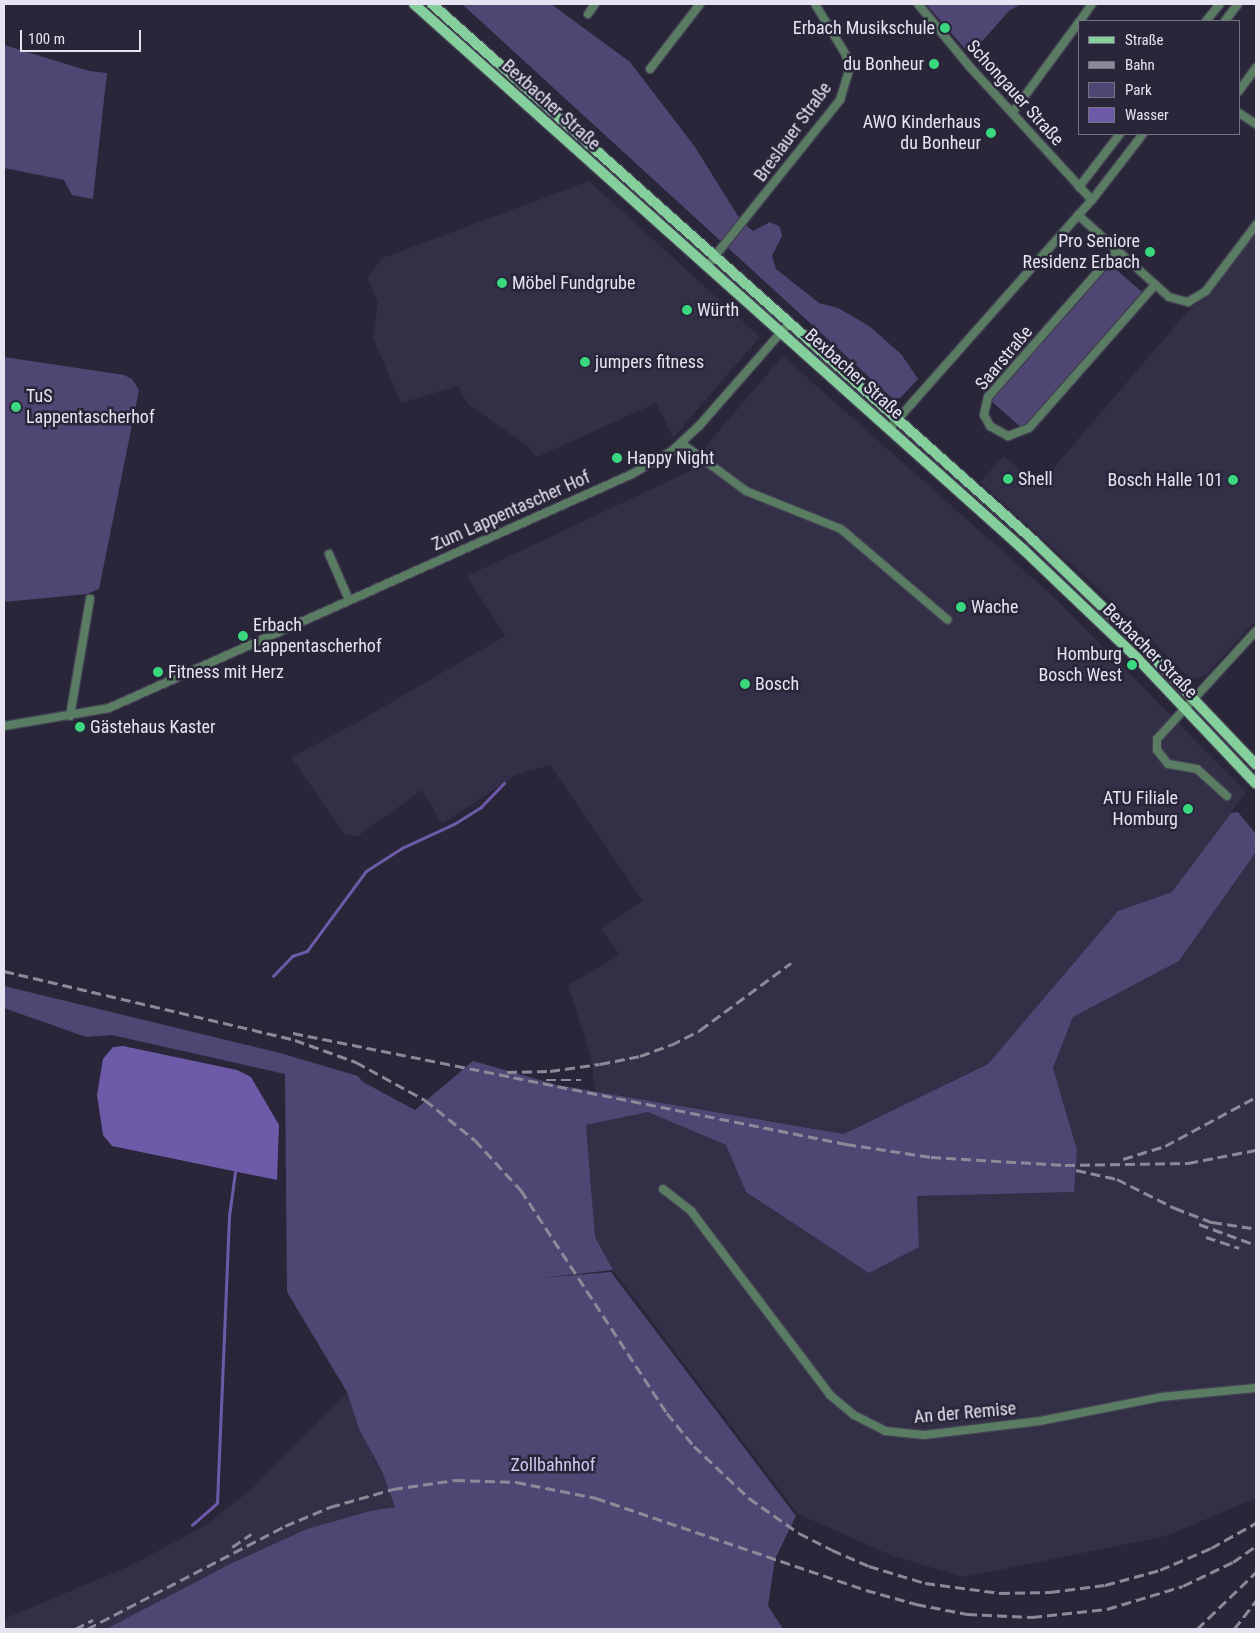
<!DOCTYPE html>
<meta charset="utf-8">
<style>
body{margin:0}
#map{position:relative;width:1260px;height:1633px;overflow:hidden;background:#292639;font-family:"Roboto Condensed",sans-serif}
div>[style]{position:absolute}
[style*='--x']{left:calc(var(--x)*1px);top:calc(var(--y)*1px);width:calc(var(--w)*1px);rotate:calc(var(--a)*1deg)}
.built>*{inset:0;background:#332f47}
.green>*{inset:0;background:#4f4673}
.water>*{inset:0;background:#6d5baa}
.stream>*{height:2.5px;margin:-1.25px;padding:0 1.25px;transform-origin:1.25px;border-radius:1.25px;background:#6d5baa}
.roads{filter:drop-shadow(1px 0 #434153) drop-shadow(-1px 0 #434153) drop-shadow(0 1px #434153) drop-shadow(0 -1px #434153)}
.minor>*{height:8px;margin:-4px;padding:0 4px;transform-origin:4px;border-radius:4px;background:#597c63}
.major>*{height:10px;margin:-5px;padding:0 5px;transform-origin:5px;border-radius:5px;background:#85cf9d}
.rail>*{height:2.5px;margin-top:-1.25px;transform-origin:0;background:repeating-linear-gradient(90deg,#8c8999 0 10px,transparent 0 15px)}
.dots>*{width:14px;height:14px;translate:-50% -50%;box-sizing:border-box;border:2px solid #292639;border-radius:50%}
span{translate:-50% -50%;white-space:nowrap;text-align:center;line-height:1.15;-webkit-text-stroke:5px #292639;paint-order:stroke}
.poi-label{font-size:18px;color:#e6e4f1}
.right{translate:-100% -50%;text-align:right}
.left{translate:0 -50%;text-align:left}
.street-label{font-size:18px;color:#e6e4f1}
.park-label{font-size:18px;color:#cfc8f4}
.frame{position:absolute;inset:0;border:5px solid #e6e4f1;pointer-events:none}
.legend{position:absolute;left:1078px;top:20px;width:162px;height:115px;box-sizing:border-box;background:#292639;border:1px solid #757283;margin:0;padding:6px 9px;list-style:none;font-size:15px;color:#e6e4f1}
.legend li{display:flex;align-items:center;gap:10px;height:25px}
.legend b{width:25px;border:1px solid #757283}
.scale{position:absolute;left:20px;top:30px;width:121px;height:22px;box-sizing:border-box;border:2px solid #e6e4f1;border-top:0;padding-left:6px;font-size:15px;line-height:18px;white-space:nowrap;color:#e6e4f1;-webkit-text-stroke:4px #292639;paint-order:stroke}
</style>
<div id="map">
<div class="built">
<div style="clip-path:polygon(589px 181px,760px 337px,673px 438px,656px 403px,537px 457px,526px 445px,468px 404px,458px 386px,401px 403px,373px 338px,378px 304px,367px 277px,383px 258px)"></div>
<div style="clip-path:polygon(1256px 231px,1256px 620px,1206px 675px,1192px 680px,1105px 595px,980px 482px,1004px 456px,1038px 486px,1187px 312px,1221px 278px)"></div>
<div style="clip-path:polygon(783px 356px,1054px 597px,1246px 792px,1172px 892px,1118px 911px,988px 1064px,844px 1134px,595px 1091px,591px 1057px,568px 985px,619px 955px,601px 928px,643px 901px,550px 765px,518px 774px,442px 824px,422px 790px,358px 836px,345px 835px,291px 757px,349px 727px,505px 636px,467px 576px,690px 471px,710px 441px)"></div>
<div style="clip-path:polygon(1256px 852px,1256px 1498px,1166px 1536px,964px 1577px,893px 1556px,798px 1514px,613px 1270px,595px 1237px,586px 1125px,648px 1112px,726px 1145px,746px 1192px,919px 1247px,917px 1196px,1074px 1192px,1077px 1150px,1053px 1068px,1073px 1017px,1179px 961px)"></div>
<div style="clip-path:polygon(347px 1392px,359px 1429px,384px 1466px,395px 1507px,370px 1511px,307px 1529px,230px 1564px,106px 1629px,4px 1629px,4px 1619px,130px 1566px,204px 1526px,251px 1490px)"></div>
</div>
<div class="green">
<div style="clip-path:polygon(462px 4px,551px 4px,630px 62px,695px 147px,741px 221px,753px 231px,770px 222px,780px 227px,782px 236px,772px 256px,776px 269px,819px 303px,838px 308px,869px 326px,901px 354px,918px 379px,900px 398px,892px 398px)"></div>
<div style="clip-path:polygon(926px 4px,1021px 4px,1010px 10px,976px 48px,967px 51px)"></div>
<div style="clip-path:polygon(4px 45px,89px 71px,107px 73px,93px 199px,72px 195px,64px 180px,4px 168px)"></div>
<div style="clip-path:polygon(1111px 265px,1142px 292px,1022px 428px,991px 401px)"></div>
<div style="clip-path:polygon(4px 357px,124px 375px,132px 379px,139px 390px,99px 589px,87px 594px,4px 602px)"></div>
<div style="clip-path:polygon(1238px 812px,1256px 834px,1256px 852px,1179px 961px,1073px 1017px,1053px 1068px,1077px 1150px,1074px 1192px,917px 1196px,919px 1247px,869px 1273px,746px 1192px,726px 1145px,648px 1112px,586px 1125px,595px 1237px,613px 1270px,541px 1278px,611px 1272px,796px 1516px,775px 1559px,768px 1606px,783px 1629px,106px 1629px,230px 1564px,307px 1529px,370px 1511px,395px 1507px,382px 1471px,359px 1429px,347px 1392px,287px 1292px,285px 1074px,112px 1035px,86px 1037px,4px 1008px,4px 986px,280px 1053px,358px 1076px,363px 1082px,415px 1110px,473px 1061px,557px 1085px,844px 1134px,988px 1064px,1118px 911px,1172px 892px,1231px 813px)"></div>
</div>
<div class="water">
<div style="clip-path:polygon(123px 1046px,237px 1070px,251px 1077px,279px 1125px,277px 1180px,112px 1146px,103px 1135px,97px 1095px,103px 1059px,113px 1047px)"></div>
</div>
<div class="stream">
<div style="--x:273;--y:976;--w:28;--a:-46"></div>
<div style="--x:292;--y:956;--w:16;--a:-18"></div>
<div style="--x:307;--y:951;--w:99;--a:-53.6"></div>
<div style="--x:366;--y:871;--w:43;--a:-32.6"></div>
<div style="--x:402;--y:848;--w:57;--a:-24.8"></div>
<div style="--x:454;--y:824;--w:32;--a:-32"></div>
<div style="--x:481;--y:807;--w:33;--a:-46"></div>
<div style="--x:192;--y:1525;--w:33;--a:-41"></div>
<div style="--x:217;--y:1503;--w:287;--a:-87.6"></div>
<div style="--x:229;--y:1216;--w:44;--a:-82.2"></div>
</div>
<div class="roads">
<div class="minor">
<div style="--x:918;--y:4;--w:82;--a:50.5"></div>
<div style="--x:970;--y:67;--w:180;--a:47.5"></div>
<div style="--x:588;--y:14;--w:12;--a:-55"></div>
<div style="--x:1080;--y:21;--w:21;--a:-55"></div>
<div style="--x:1206;--y:21;--w:22;--a:-51"></div>
<div style="--x:1225;--y:21;--w:21;--a:-53"></div>
<div style="--x:650;--y:69;--w:82;--a:-52.4"></div>
<div style="--x:1239;--y:91;--w:29;--a:-54"></div>
<div style="--x:1013;--y:112;--w:112;--a:-53.7"></div>
<div style="--x:1239;--y:113;--w:20;--a:33"></div>
<div style="--x:1079;--y:187;--w:67;--a:-52.3"></div>
<div style="--x:1078;--y:215;--w:122;--a:42"></div>
<div style="--x:1169;--y:297;--w:20;--a:15"></div>
<div style="--x:1188;--y:302;--w:21;--a:-31"></div>
<div style="--x:1206;--y:291;--w:83;--a:-52.9"></div>
<div style="--x:1118;--y:249;--w:197;--a:131.3"></div>
<div style="--x:988;--y:397;--w:18;--a:103"></div>
<div style="--x:984;--y:415;--w:13;--a:61"></div>
<div style="--x:990;--y:426;--w:21;--a:29"></div>
<div style="--x:1008;--y:436;--w:22;--a:-21"></div>
<div style="--x:1029;--y:428;--w:191;--a:-48.6"></div>
<div style="--x:707;--y:266;--w:213;--a:-51.3"></div>
<div style="--x:840;--y:100;--w:31;--a:-73"></div>
<div style="--x:849;--y:70;--w:15;--a:-101"></div>
<div style="--x:846;--y:55;--w:60;--a:-121.3"></div>
<div style="--x:890;--y:428;--w:305;--a:-48.5"></div>
<div style="--x:1092;--y:200;--w:83;--a:-52.3"></div>
<div style="--x:681;--y:443;--w:81;--a:36.4"></div>
<div style="--x:746;--y:491;--w:102;--a:21.8"></div>
<div style="--x:841;--y:529;--w:140;--a:40.4"></div>
<div style="--x:329;--y:554;--w:50;--a:66.5"></div>
<div style="--x:70;--y:716;--w:119;--a:-80.3"></div>
<div style="--x:4;--y:726;--w:107;--a:-9.7"></div>
<div style="--x:109;--y:708;--w:573;--a:-24.1"></div>
<div style="--x:632;--y:474;--w:46;--a:-29.9"></div>
<div style="--x:672;--y:451;--w:37;--a:-43"></div>
<div style="--x:699;--y:426;--w:138;--a:-48.8"></div>
<div style="--x:1227;--y:796;--w:40;--a:-138"></div>
<div style="--x:1197;--y:769;--w:29;--a:-170"></div>
<div style="--x:1168;--y:764;--w:18;--a:-128"></div>
<div style="--x:1157;--y:750;--w:11;--a:-90"></div>
<div style="--x:1157;--y:739;--w:147;--a:-47.5"></div>
<div style="--x:663;--y:1189;--w:36;--a:38"></div>
<div style="--x:691;--y:1211;--w:231;--a:52.9"></div>
<div style="--x:830;--y:1395;--w:31;--a:40"></div>
<div style="--x:854;--y:1415;--w:35;--a:27"></div>
<div style="--x:885;--y:1431;--w:39;--a:6"></div>
<div style="--x:924;--y:1435;--w:117;--a:-6.9"></div>
<div style="--x:1040;--y:1421;--w:123;--a:-11.2"></div>
<div style="--x:1161;--y:1397;--w:95;--a:-5.4"></div>
</div>
<div class="major">
<div style="--x:414;--y:4;--w:819;--a:41.83"></div>
<div style="--x:1024;--y:550;--w:156;--a:43.7"></div>
<div style="--x:1137;--y:658;--w:173;--a:46.6"></div>
<div style="--x:432;--y:4;--w:807;--a:41.73"></div>
<div style="--x:1034;--y:541;--w:147;--a:43.9"></div>
<div style="--x:1140;--y:643;--w:168;--a:46.4"></div>
</div>
</div>
<div class="rail">
<div style="--x:4;--y:971;--w:299;--a:13.3"></div>
<div style="--x:295;--y:1040;--w:65;--a:19.8"></div>
<div style="--x:356;--y:1062;--w:79;--a:28.8"></div>
<div style="--x:425;--y:1100;--w:64;--a:38.7"></div>
<div style="--x:475;--y:1140;--w:68;--a:47.4"></div>
<div style="--x:521;--y:1190;--w:267;--a:56.8"></div>
<div style="--x:667;--y:1413;--w:43;--a:50.7"></div>
<div style="--x:694;--y:1446;--w:76;--a:43.4"></div>
<div style="--x:749;--y:1498;--w:61;--a:35"></div>
<div style="--x:799;--y:1533;--w:37;--a:27"></div>
<div style="--x:832;--y:1550;--w:40;--a:23.4"></div>
<div style="--x:869;--y:1566;--w:59;--a:16.9"></div>
<div style="--x:925;--y:1583;--w:76;--a:7.6"></div>
<div style="--x:1000;--y:1593;--w:50;--a:-1.1"></div>
<div style="--x:1050;--y:1592;--w:55;--a:-7.3"></div>
<div style="--x:1105;--y:1585;--w:57;--a:-15.3"></div>
<div style="--x:1160;--y:1570;--w:56;--a:-23.3"></div>
<div style="--x:1211;--y:1548;--w:51;--a:-29.1"></div>
<div style="--x:293;--y:1033;--w:564;--a:11.35"></div>
<div style="--x:846;--y:1144;--w:86;--a:8.7"></div>
<div style="--x:931;--y:1157;--w:134;--a:3.4"></div>
<div style="--x:1065;--y:1165;--w:123;--a:-0.9"></div>
<div style="--x:1188;--y:1163;--w:69;--a:-10.8"></div>
<div style="--x:507;--y:1072;--w:43;--a:-1.3"></div>
<div style="--x:550;--y:1071;--w:50;--a:-8"></div>
<div style="--x:600;--y:1064;--w:41;--a:-11.3"></div>
<div style="--x:640;--y:1056;--w:33;--a:-20"></div>
<div style="--x:671;--y:1045;--w:33;--a:-27"></div>
<div style="--x:700;--y:1030;--w:113;--a:-36.4"></div>
<div style="--x:546;--y:1080;--w:35;--a:0"></div>
<div style="--x:1123;--y:1159;--w:44;--a:-17.2"></div>
<div style="--x:1165;--y:1146;--w:103;--a:-28.3"></div>
<div style="--x:1076;--y:1170;--w:42;--a:12.4"></div>
<div style="--x:1117;--y:1179;--w:65;--a:26.6"></div>
<div style="--x:1175;--y:1208;--w:40;--a:21"></div>
<div style="--x:1212;--y:1222;--w:40;--a:8.5"></div>
<div style="--x:1199;--y:1224;--w:61;--a:20.2"></div>
<div style="--x:1206;--y:1237;--w:35;--a:18"></div>
<div style="--x:232;--y:1547;--w:23;--a:-34"></div>
<div style="--x:75;--y:1629;--w:20;--a:-27"></div>
<div style="--x:87;--y:1629;--w:223;--a:-27.5"></div>
<div style="--x:285;--y:1526;--w:49;--a:-22.9"></div>
<div style="--x:330;--y:1507;--w:66;--a:-15.9"></div>
<div style="--x:393;--y:1489;--w:63;--a:-8.3"></div>
<div style="--x:455;--y:1480;--w:61;--a:1.9"></div>
<div style="--x:516;--y:1482;--w:82;--a:11.3"></div>
<div style="--x:596;--y:1498;--w:285;--a:18.8"></div>
<div style="--x:866;--y:1590;--w:52;--a:15.6"></div>
<div style="--x:916;--y:1604;--w:52;--a:11.1"></div>
<div style="--x:967;--y:1614;--w:65;--a:2.6"></div>
<div style="--x:1032;--y:1617;--w:75;--a:-6.1"></div>
<div style="--x:1107;--y:1609;--w:79;--a:-16.8"></div>
<div style="--x:1183;--y:1586;--w:55;--a:-25.6"></div>
<div style="--x:1233;--y:1562;--w:28;--a:-35"></div>
<div style="--x:1197;--y:1629;--w:82;--a:-44"></div>
<div style="--x:1234;--y:1629;--w:36;--a:-52"></div>
</div>
<div class="dots">
<div style="left:945px;top:28px;background:#39d87f"></div>
<div style="left:934px;top:64px;background:#39d87f"></div>
<div style="left:991px;top:133px;background:#39d87f"></div>
<div style="left:1150px;top:252px;background:#39d87f"></div>
<div style="left:502px;top:283px;background:#39d87f"></div>
<div style="left:687px;top:310px;background:#39d87f"></div>
<div style="left:585px;top:362px;background:#39d87f"></div>
<div style="left:16px;top:407px;background:#39d87f"></div>
<div style="left:617px;top:458px;background:#39d87f"></div>
<div style="left:1008px;top:479px;background:#39d87f"></div>
<div style="left:1233px;top:480px;background:#39d87f"></div>
<div style="left:961px;top:607px;background:#39d87f"></div>
<div style="left:243px;top:636px;background:#39d87f"></div>
<div style="left:1132px;top:665px;background:#39d87f"></div>
<div style="left:158px;top:672px;background:#39d87f"></div>
<div style="left:745px;top:684px;background:#39d87f"></div>
<div style="left:80px;top:727px;background:#39d87f"></div>
<div style="left:1188px;top:809px;background:#39d87f"></div>
</div>
<div class="poi-label">
<span class="right" style="left:935px;top:28px">Erbach Musikschule</span>
<span class="right" style="left:924px;top:64px">du Bonheur</span>
<span class="right" style="left:981px;top:133px">AWO Kinderhaus<br>du Bonheur</span>
<span class="right" style="left:1140px;top:252px">Pro Seniore<br>Residenz Erbach</span>
<span class="left" style="left:512px;top:283px">Möbel Fundgrube</span>
<span class="left" style="left:697px;top:310px">Würth</span>
<span class="left" style="left:595px;top:362px">jumpers fitness</span>
<span class="left" style="left:26px;top:407px">TuS<br>Lappentascherhof</span>
<span class="left" style="left:627px;top:458px">Happy Night</span>
<span class="left" style="left:1018px;top:479px">Shell</span>
<span class="right" style="left:1223px;top:480px">Bosch Halle 101</span>
<span class="left" style="left:971px;top:607px">Wache</span>
<span class="left" style="left:253px;top:636px">Erbach<br>Lappentascherhof</span>
<span class="right" style="left:1122px;top:665px">Homburg<br>Bosch West</span>
<span class="left" style="left:168px;top:672px">Fitness mit Herz</span>
<span class="left" style="left:755px;top:684px">Bosch</span>
<span class="left" style="left:90px;top:727px">Gästehaus Kaster</span>
<span class="right" style="left:1178px;top:809px">ATU Filiale<br>Homburg</span>
</div>
<div class="street-label">
<span style="left:1015px;top:93px;rotate:48deg">Schongauer Straße</span>
<span style="left:551px;top:105px;rotate:42deg">Bexbacher Straße</span>
<span style="left:793px;top:132px;rotate:-54deg">Breslauer Straße</span>
<span style="left:1004px;top:358px;rotate:-50deg">Saarstraße</span>
<span style="left:854px;top:374px;rotate:42deg">Bexbacher Straße</span>
<span style="left:511px;top:511px;rotate:-24deg">Zum Lappentascher Hof</span>
<span style="left:1150px;top:651px;rotate:45deg">Bexbacher Straße</span>
<span style="left:965px;top:1413px;rotate:-5deg">An der Remise</span>
</div>
<div class="park-label">
<span style="left:553px;top:1465px">Zollbahnhof</span>
</div>
<div class="frame"></div>
<ul class="legend">
<li><b style="height:6px;background:#85cf9d"></b>Straße</li>
<li><b style="height:6px;background:#8c8999"></b>Bahn</li>
<li><b style="height:14px;background:#4f4673"></b>Park</li>
<li><b style="height:14px;background:#6d5baa"></b>Wasser</li>
</ul>
<div class="scale">100 m</div>
</div>
